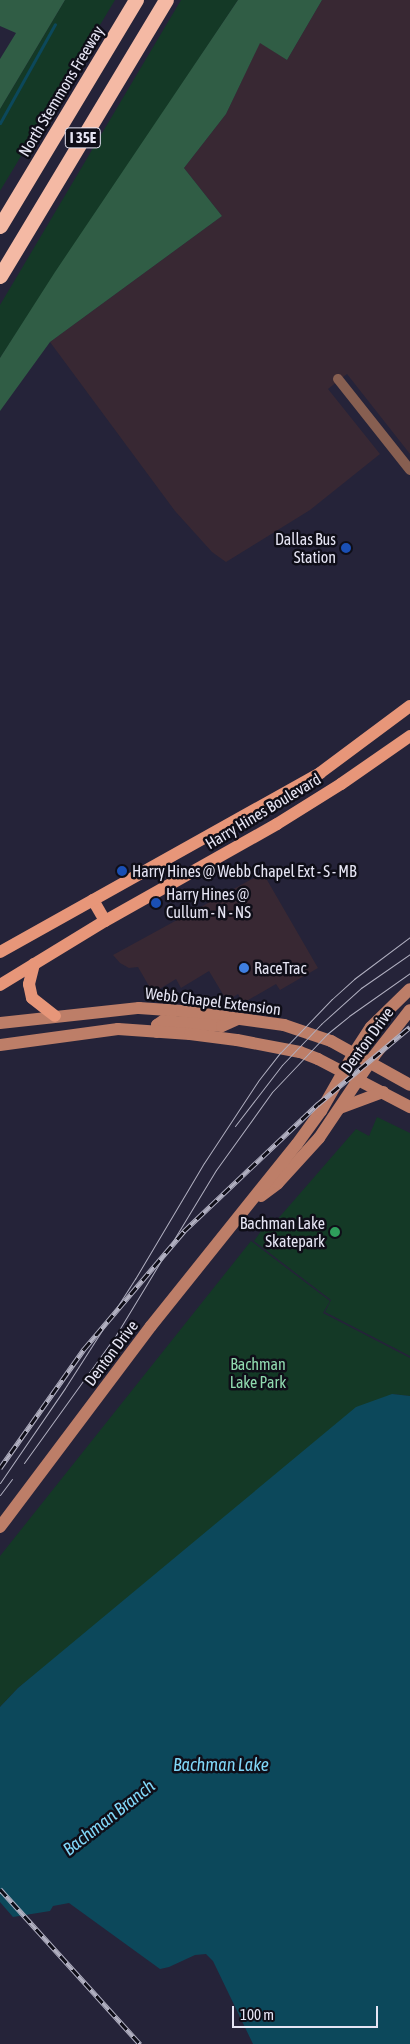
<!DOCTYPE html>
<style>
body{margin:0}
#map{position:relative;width:410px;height:2044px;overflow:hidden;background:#252339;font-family:"Asap Condensed",sans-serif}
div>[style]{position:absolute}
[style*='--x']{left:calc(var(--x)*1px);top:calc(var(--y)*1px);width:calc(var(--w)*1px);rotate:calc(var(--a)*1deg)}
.commercial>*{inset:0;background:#382833}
.green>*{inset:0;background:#143926}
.forest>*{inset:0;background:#305d45}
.water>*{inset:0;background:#0c485b}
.stream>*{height:3px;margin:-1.5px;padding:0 1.5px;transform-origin:1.5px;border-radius:1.5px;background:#0c485b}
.minor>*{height:10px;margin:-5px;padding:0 5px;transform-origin:5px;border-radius:5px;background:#875f51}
.secondary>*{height:12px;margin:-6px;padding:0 6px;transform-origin:6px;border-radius:6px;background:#bd7e68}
.primary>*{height:12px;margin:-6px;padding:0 6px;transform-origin:6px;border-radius:6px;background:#e79679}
.motorway>*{height:15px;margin:-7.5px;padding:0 7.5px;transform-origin:7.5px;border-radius:7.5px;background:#f4b9a4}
.tram>*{height:1px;margin:-0.5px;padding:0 0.5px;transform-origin:0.5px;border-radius:0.5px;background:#b1b0c1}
.rail>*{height:5px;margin-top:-2.5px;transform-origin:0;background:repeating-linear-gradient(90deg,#0f0e18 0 9px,#b1b0c1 0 18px);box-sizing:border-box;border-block:1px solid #b1b0c1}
.dots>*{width:14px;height:14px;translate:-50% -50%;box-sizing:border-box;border:2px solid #0f0e18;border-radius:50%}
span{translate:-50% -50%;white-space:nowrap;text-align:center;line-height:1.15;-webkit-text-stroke:5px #0f0e18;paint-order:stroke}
.shield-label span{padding:1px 4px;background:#0f0e18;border:1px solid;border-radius:4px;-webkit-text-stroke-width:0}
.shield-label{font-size:15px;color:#e6e5f4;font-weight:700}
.street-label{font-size:16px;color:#e6e5f4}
.poi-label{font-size:16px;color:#e6e5f4}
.right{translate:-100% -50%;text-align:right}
.left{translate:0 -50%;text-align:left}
.park-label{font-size:16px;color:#90daaf}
.water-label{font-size:18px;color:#81d7f8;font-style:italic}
.scale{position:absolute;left:232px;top:2006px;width:146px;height:22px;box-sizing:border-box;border:2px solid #e6e5f4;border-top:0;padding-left:6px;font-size:15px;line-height:18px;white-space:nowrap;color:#e6e5f4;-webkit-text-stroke:4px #0f0e18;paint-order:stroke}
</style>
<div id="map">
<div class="commercial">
<div style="clip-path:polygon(322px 0,410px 0,410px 454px,347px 374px,328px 389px,380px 454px,310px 510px,226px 562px,212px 552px,175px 511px,50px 342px,222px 216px,184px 168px,226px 114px,260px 42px,287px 60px)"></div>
<div style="clip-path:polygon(263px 873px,318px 968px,280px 990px,276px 984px,243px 1003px,238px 994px,227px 1001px,209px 971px,181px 988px,176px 979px,153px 993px,138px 967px,129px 968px,120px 963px,113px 955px)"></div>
</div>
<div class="green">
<div style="clip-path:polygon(65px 0,115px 0,0 191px,0 109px)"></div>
<div style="clip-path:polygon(181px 0,238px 0,0 358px,0 305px)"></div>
<div style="clip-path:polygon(377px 1117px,410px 1133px,410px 1356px,325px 1312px,331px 1300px,254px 1241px,271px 1217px,276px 1221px,356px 1129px,369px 1136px)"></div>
<div style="clip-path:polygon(251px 1241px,330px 1301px,323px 1313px,410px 1358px,410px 1396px,392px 1394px,18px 1688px,0 1707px,0 1556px)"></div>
</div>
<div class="forest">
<div style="clip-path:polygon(0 0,65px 0,0 109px,0 59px,16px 33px,0 26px)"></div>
<div style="clip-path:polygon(238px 0,322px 0,287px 60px,260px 43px,226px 114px,184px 168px,222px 216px,50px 342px,0 411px,0 358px,55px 272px)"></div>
</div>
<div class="water">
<div style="clip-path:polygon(392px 1394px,410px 1396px,410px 2044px,253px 2044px,213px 1961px,206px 1954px,195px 1955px,169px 1967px,160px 1969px,69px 1903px,53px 1906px,50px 1911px,13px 1917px,0 1902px,0 1707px,18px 1688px,356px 1407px)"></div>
</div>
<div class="stream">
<div style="--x:0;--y:123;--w:113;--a:-60.9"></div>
</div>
<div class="minor">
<div style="--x:338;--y:379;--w:116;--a:51.6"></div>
</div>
<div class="secondary">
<div style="--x:0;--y:1023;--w:140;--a:-6.2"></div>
<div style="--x:139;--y:1008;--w:43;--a:4"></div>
<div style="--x:182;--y:1011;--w:103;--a:7.8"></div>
<div style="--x:284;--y:1025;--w:50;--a:18.8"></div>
<div style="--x:331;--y:1041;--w:90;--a:29.1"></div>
<div style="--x:157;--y:1032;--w:7;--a:-90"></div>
<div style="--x:157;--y:1025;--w:7;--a:-34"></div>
<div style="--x:163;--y:1021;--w:59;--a:4.8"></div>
<div style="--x:222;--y:1026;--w:17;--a:-24"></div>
<div style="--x:0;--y:1045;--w:119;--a:-7.7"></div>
<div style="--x:118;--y:1029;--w:72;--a:4"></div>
<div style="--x:190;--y:1034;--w:47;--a:7.3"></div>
<div style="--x:237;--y:1040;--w:64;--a:10.8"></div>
<div style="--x:300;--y:1052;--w:19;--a:21"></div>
<div style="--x:318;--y:1059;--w:104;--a:27.6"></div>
<div style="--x:340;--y:1108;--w:46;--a:-20.4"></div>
<div style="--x:261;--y:1196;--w:21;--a:-37"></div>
<div style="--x:278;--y:1183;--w:61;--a:-47.7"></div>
<div style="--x:319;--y:1138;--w:99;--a:-56.1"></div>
<div style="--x:374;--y:1056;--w:58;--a:-52"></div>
<div style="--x:0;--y:1527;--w:251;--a:-53.1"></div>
<div style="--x:151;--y:1326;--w:233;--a:-51.3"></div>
<div style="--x:297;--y:1144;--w:41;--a:-54"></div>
<div style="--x:321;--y:1111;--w:67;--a:-60.4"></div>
<div style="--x:354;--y:1053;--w:31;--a:-57"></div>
<div style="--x:371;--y:1027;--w:54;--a:-44.3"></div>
</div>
<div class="primary">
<div style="--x:93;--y:900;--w:24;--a:60"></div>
<div style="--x:0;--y:952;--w:367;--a:-29.2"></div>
<div style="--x:320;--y:773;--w:112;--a:-36.7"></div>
<div style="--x:34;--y:964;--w:21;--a:104"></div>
<div style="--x:29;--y:984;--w:14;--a:78"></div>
<div style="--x:32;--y:998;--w:29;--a:38"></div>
<div style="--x:0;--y:985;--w:123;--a:-31.4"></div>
<div style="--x:105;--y:921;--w:197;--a:-29.4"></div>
<div style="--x:277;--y:824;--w:75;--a:-32"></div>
<div style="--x:341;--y:784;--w:84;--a:-34.8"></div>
</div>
<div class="motorway">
<div style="--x:0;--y:226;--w:264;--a:-59"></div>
<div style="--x:0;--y:276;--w:322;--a:-59"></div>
</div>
<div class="tram">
<div style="--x:235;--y:1126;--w:77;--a:-52.4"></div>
<div style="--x:282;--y:1065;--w:57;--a:-46.4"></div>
<div style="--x:321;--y:1024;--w:54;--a:-42"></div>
<div style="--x:361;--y:988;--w:60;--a:-34.8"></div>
<div style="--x:24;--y:1463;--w:158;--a:-54.3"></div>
<div style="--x:116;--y:1335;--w:193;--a:-58.8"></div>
<div style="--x:216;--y:1170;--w:96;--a:-54.3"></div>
<div style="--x:272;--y:1092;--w:80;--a:-46.5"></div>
<div style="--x:327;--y:1034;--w:28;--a:-39"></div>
<div style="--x:349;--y:1016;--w:75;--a:-35.2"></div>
<div style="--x:0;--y:1483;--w:115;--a:-55.6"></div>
<div style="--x:65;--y:1388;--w:130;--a:-57.3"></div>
<div style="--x:135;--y:1279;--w:135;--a:-59.3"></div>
<div style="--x:204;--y:1163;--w:98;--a:-56.6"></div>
<div style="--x:258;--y:1081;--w:36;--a:-52"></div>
<div style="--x:280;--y:1053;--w:75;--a:-46.1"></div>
<div style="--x:332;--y:999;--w:30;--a:-42"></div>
<div style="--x:354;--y:979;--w:70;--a:-36.9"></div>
<div style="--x:0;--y:1495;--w:20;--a:-53"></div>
</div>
<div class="rail">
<div style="--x:0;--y:1468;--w:146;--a:-54.8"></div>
<div style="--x:84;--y:1349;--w:155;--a:-49.7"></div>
<div style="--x:184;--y:1231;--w:185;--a:-43.5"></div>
<div style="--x:318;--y:1104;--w:120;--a:-39.9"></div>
<div style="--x:0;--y:1889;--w:209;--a:47.9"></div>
</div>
<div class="dots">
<div style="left:346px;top:548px;background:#1a4fb4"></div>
<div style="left:122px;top:871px;background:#1a4fb4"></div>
<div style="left:156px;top:903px;background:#1a4fb4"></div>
<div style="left:244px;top:968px;background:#3f7fe0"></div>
<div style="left:335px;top:1232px;background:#2e9e5b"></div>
</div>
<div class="shield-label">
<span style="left:83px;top:138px">I 35E</span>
</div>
<div class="street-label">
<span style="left:61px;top:91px;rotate:-59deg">North Stemmons Freeway</span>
<span style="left:263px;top:811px;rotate:-31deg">Harry Hines Boulevard</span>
<span style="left:213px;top:1001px;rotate:7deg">Webb Chapel Extension</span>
<span style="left:367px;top:1040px;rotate:-54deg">Denton Drive</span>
<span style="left:111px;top:1353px;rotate:-53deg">Denton Drive</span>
</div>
<div class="poi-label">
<span class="right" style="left:336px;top:548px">Dallas Bus<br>Station</span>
<span class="left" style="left:132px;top:871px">Harry Hines @ Webb Chapel Ext - S - MB</span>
<span class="left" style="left:166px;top:903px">Harry Hines @<br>Cullum - N - NS</span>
<span class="left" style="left:254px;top:968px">RaceTrac</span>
<span class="right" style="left:325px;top:1232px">Bachman Lake<br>Skatepark</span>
</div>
<div class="park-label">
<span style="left:258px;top:1373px">Bachman<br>Lake Park</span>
</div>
<div class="water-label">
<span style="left:221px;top:1765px">Bachman Lake</span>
<span style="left:109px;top:1818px;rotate:-38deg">Bachman Branch</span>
</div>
<div class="scale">100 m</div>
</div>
